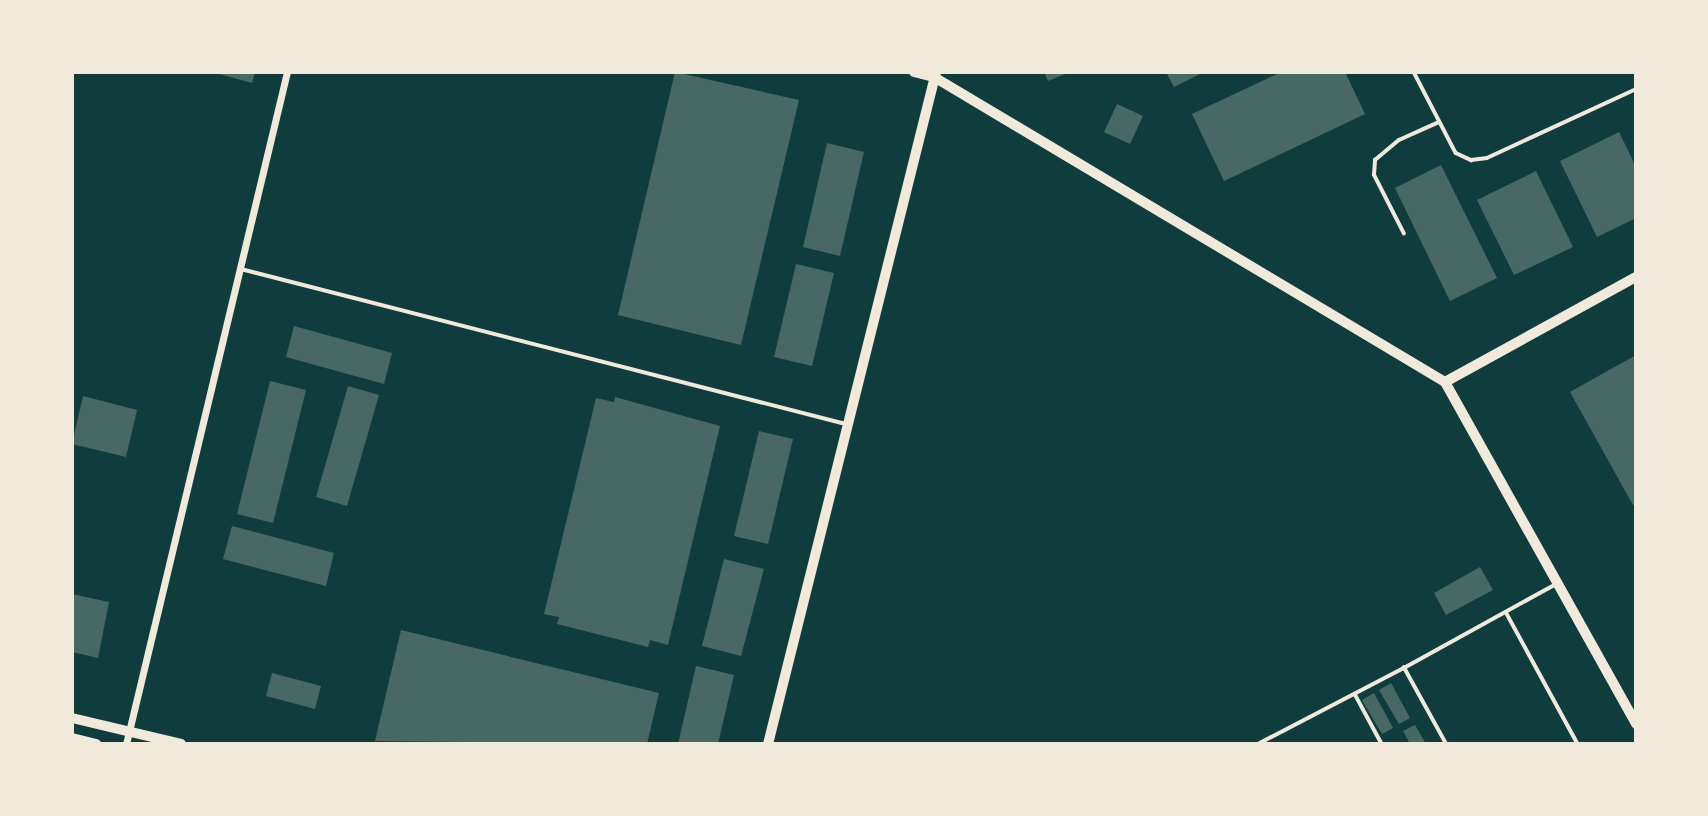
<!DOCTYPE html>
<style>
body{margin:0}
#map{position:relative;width:1708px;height:816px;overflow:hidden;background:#0f3d3e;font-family:"Work Sans",sans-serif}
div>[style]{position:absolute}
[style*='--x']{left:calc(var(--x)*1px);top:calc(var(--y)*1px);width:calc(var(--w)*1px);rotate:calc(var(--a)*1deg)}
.building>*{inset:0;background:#486865}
.service>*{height:3.5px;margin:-1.75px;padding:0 1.75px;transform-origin:1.75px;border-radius:1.75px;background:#f1e9da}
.minor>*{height:7px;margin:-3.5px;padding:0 3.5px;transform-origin:3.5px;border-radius:3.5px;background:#f1e9da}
.tertiary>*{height:10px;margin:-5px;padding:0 5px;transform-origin:5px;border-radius:5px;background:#f1e9da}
span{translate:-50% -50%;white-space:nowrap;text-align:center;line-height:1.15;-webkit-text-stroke:7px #f1e9da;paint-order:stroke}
.frame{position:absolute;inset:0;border:74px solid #f1e9da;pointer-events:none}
</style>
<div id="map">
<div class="building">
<div style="clip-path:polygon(212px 72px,255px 72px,252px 83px)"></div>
<div style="clip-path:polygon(675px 72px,799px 100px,741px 345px,618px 315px)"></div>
<div style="clip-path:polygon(1044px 72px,1070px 72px,1048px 81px)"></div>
<div style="clip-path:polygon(1166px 72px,1204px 72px,1174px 87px)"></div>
<div style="clip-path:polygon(1281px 72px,1345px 72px,1365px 114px,1224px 181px,1192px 114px)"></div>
<div style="clip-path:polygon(1117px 104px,1143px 116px,1130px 144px,1104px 132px)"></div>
<div style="clip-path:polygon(1619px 132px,1636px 167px,1636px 218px,1597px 237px,1560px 161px)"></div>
<div style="clip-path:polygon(827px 143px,864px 152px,840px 256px,803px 247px)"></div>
<div style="clip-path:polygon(1441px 165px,1497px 278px,1450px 301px,1395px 188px)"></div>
<div style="clip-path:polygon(1536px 171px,1573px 247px,1514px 275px,1477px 200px)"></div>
<div style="clip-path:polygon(796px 264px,834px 273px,812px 366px,774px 357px)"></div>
<div style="clip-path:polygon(294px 326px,392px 353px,384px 384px,286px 357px)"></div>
<div style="clip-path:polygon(1636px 355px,1636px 503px,1633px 505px,1570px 392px)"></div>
<div style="clip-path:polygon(270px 381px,306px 390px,273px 523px,237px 514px)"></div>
<div style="clip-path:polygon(348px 386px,379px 395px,347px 506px,316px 497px)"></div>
<div style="clip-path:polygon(83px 396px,137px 410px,126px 457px,72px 444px)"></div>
<div style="clip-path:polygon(615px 397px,720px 426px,668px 645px,650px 640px,648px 647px,557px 624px,559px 617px,544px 614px,596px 398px,614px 402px)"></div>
<div style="clip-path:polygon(759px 431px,793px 439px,768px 544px,734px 536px)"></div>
<div style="clip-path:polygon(232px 526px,334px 553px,326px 586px,223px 559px)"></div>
<div style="clip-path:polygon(724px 559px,764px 569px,741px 656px,702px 646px)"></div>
<div style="clip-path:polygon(1480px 567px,1493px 590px,1446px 615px,1434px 593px)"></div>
<div style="clip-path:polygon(72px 594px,109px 602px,98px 658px,72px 652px)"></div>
<div style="clip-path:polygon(401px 630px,659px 693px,647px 744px,375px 741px)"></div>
<div style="clip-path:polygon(696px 666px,734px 675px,718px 744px,678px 744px)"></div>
<div style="clip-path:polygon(272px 673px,321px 686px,315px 709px,266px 696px)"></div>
<div style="clip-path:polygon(1391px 683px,1410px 718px,1399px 724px,1379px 690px)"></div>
<div style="clip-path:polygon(1374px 693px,1393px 728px,1382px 734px,1362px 700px)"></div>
<div style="clip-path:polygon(1415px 725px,1426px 744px,1410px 744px,1403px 731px)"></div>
</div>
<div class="service">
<div style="--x:1414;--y:72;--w:91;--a:62.6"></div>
<div style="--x:1456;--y:153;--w:17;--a:25"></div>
<div style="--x:1471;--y:160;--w:16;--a:-7"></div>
<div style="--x:1487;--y:158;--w:164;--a:-24.8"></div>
<div style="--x:1404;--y:234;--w:66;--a:-117"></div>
<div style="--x:1374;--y:175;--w:15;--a:-86"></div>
<div style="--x:1375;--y:160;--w:31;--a:-40"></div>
<div style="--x:1399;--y:140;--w:42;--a:-24.1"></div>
<div style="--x:241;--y:269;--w:625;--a:14.37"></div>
<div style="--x:1506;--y:612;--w:150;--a:61.4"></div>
<div style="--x:1355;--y:694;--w:57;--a:61.6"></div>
<div style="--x:1258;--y:744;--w:165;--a:-27.5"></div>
<div style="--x:1446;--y:744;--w:87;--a:-118.9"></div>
<div style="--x:1404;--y:668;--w:174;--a:-28.9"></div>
</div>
<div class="minor">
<div style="--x:126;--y:744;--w:691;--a:-76.53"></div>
</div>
<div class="tertiary">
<div style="--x:914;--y:72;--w:21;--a:14"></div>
<div style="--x:934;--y:77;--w:595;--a:30.83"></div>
<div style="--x:1445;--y:382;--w:392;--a:60.8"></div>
<div style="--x:1445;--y:382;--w:218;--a:-28.8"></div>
<div style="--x:72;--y:718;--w:112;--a:13.4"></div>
<div style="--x:72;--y:738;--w:25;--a:14"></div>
<div style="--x:768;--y:744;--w:693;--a:-75.96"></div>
</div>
<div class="frame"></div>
</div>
